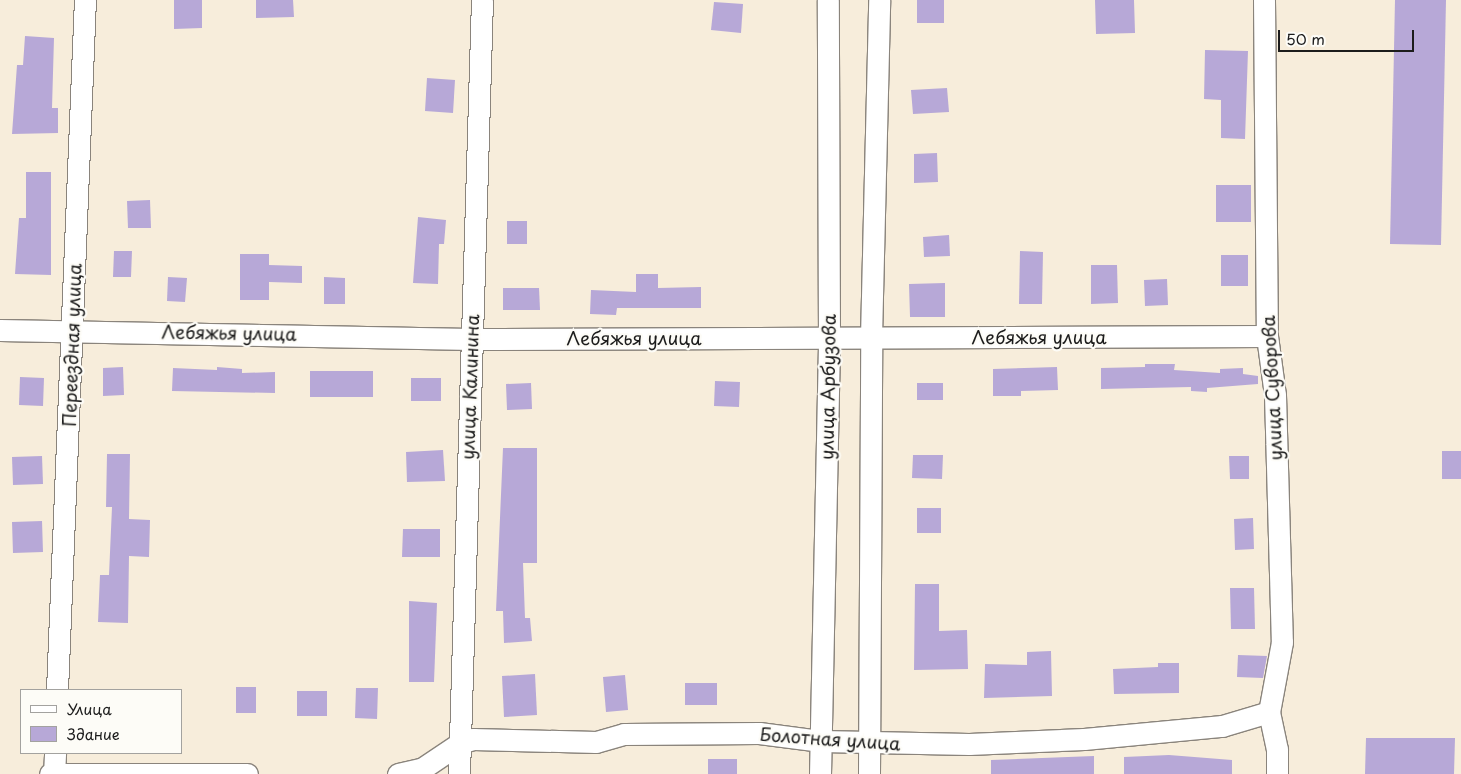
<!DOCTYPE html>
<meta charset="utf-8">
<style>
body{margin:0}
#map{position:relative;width:1461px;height:774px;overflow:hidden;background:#f7eddb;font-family:"Playpen Sans",sans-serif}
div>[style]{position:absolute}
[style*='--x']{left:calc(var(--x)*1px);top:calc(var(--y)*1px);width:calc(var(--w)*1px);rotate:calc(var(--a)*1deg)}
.building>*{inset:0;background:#b7a8d7}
.roads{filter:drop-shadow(1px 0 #8a847c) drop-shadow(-1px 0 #8a847c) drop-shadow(0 1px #8a847c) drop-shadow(0 -1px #8a847c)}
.minor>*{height:21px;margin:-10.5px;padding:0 10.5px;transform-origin:10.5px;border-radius:10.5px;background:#fff}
span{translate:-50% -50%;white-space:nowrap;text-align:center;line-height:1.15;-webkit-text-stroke:4.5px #fdfcf7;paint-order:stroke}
.street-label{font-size:18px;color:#1c1c1c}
.legend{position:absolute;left:20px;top:689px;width:162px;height:65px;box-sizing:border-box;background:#fdfcf7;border:1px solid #a3a29f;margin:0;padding:6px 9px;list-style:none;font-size:15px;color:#1c1c1c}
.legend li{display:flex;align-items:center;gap:10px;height:25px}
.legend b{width:25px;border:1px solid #a3a29f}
.scale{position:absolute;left:1278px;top:30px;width:136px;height:22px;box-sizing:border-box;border:2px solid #1c1c1c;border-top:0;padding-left:6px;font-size:15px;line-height:18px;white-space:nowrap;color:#1c1c1c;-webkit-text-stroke:4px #fdfcf7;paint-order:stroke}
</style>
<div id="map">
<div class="building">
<div style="clip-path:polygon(174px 0,202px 0,202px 28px,174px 29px)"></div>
<div style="clip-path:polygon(256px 0,293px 0,294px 17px,256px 18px)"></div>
<div style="clip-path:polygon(917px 0,944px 0,944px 23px,917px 23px)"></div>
<div style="clip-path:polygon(1095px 0,1134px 0,1135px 33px,1096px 34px)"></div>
<div style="clip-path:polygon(1395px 0,1446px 0,1441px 245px,1390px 244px)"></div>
<div style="clip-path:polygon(714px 2px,743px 4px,741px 33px,711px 30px)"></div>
<div style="clip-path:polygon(25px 36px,54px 38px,52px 108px,58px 108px,58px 133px,12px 134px,17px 65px,23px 65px)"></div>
<div style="clip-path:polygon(1205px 50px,1248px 51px,1245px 139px,1221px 138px,1221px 100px,1204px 99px)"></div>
<div style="clip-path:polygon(427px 78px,455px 80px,453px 113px,425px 111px)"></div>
<div style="clip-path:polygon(947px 88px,949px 112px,913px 114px,911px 90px)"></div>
<div style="clip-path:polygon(937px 153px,938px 182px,914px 183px,914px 154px)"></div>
<div style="clip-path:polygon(26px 172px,51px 172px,51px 275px,15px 274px,19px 218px,26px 218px)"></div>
<div style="clip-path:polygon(1216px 185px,1251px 185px,1251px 222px,1216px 222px)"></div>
<div style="clip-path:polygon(150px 200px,151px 228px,128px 228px,127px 201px)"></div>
<div style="clip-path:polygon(418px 217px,446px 220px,444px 244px,439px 244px,438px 284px,413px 283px)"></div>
<div style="clip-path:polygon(507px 221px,527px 221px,527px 244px,507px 244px)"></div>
<div style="clip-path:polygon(949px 235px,950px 256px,924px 257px,923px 237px)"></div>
<div style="clip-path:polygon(114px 251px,132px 251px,131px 277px,113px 277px)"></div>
<div style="clip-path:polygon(1020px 251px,1043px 252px,1042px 304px,1019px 304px)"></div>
<div style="clip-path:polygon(240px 254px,269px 254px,269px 265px,302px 266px,302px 283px,269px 282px,269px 300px,240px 300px)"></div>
<div style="clip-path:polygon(1221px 255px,1248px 255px,1248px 286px,1221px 286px)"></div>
<div style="clip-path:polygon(1091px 265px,1117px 265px,1118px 303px,1091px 304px)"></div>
<div style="clip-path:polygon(636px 274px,658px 274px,658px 288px,701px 287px,701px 308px,617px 308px,616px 315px,590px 314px,591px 290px,636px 292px)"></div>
<div style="clip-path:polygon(168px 277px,187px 278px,185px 302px,167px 301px)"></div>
<div style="clip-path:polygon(324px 277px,345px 278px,345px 304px,324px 304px)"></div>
<div style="clip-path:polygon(1167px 279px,1168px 305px,1145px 306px,1144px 280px)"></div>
<div style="clip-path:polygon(945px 283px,945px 317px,910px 317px,909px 284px)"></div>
<div style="clip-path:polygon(503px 288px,539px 288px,540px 310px,503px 310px)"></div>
<div style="clip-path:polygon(1145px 364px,1175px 364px,1174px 370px,1220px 373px,1220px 369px,1243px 368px,1243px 374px,1258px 376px,1258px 384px,1207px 388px,1207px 392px,1191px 391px,1191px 387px,1101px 389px,1101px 368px,1145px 367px)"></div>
<div style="clip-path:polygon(123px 367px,124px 395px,103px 396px,103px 368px)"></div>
<div style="clip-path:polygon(217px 367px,242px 369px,242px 373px,275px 372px,275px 393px,172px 391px,173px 368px,217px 370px)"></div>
<div style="clip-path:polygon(1057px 367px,1058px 390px,1021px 391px,1021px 396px,993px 396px,993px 369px)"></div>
<div style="clip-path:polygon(310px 371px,373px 371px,373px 397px,310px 397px)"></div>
<div style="clip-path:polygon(20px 377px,44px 378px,43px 406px,19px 405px)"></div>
<div style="clip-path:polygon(411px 378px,441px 378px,441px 401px,411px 401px)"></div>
<div style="clip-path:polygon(715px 381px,740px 382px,739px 407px,714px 406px)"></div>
<div style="clip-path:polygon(531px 383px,532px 409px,507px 410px,506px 384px)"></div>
<div style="clip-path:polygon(917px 383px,943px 383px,943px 400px,917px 400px)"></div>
<div style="clip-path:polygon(503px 448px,537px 448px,537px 563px,523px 563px,525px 618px,530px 618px,532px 641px,504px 643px,503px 611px,496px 611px)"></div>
<div style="clip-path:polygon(443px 450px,445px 481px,407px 482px,406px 452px)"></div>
<div style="clip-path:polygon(1442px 451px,1461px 451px,1461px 479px,1442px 479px)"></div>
<div style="clip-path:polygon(107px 454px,130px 454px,129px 519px,150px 520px,149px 557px,129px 556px,128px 623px,98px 622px,100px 575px,109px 575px,112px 507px,106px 507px)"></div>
<div style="clip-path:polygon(913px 455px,943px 455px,942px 479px,912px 478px)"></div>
<div style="clip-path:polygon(42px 456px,43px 484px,13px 485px,12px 457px)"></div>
<div style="clip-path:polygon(1229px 456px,1249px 456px,1249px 479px,1230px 479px)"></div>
<div style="clip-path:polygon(917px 508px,941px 508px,941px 533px,917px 533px)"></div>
<div style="clip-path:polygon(1253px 518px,1254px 549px,1235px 550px,1234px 519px)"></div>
<div style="clip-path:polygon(42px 521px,43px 552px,13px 553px,12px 522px)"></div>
<div style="clip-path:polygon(403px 529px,440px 529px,440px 557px,402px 557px)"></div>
<div style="clip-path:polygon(915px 584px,939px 584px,939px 631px,967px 630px,968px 669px,914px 670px)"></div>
<div style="clip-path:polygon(1230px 588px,1254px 588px,1255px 629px,1231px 629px)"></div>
<div style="clip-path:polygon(409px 601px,437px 603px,434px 682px,409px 682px)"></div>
<div style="clip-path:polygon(1051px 651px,1052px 696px,984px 698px,985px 664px,1027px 665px,1027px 652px)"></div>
<div style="clip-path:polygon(1238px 655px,1267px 656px,1263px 678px,1237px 677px)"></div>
<div style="clip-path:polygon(1158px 663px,1179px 663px,1179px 693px,1114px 694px,1113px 669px,1158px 667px)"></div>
<div style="clip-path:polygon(535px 674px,537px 715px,504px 717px,502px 676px)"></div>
<div style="clip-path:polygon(625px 675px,628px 710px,606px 712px,603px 677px)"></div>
<div style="clip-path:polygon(685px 683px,717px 683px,717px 705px,685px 705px)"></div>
<div style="clip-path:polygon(236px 687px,256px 687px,256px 713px,236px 713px)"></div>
<div style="clip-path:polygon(356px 688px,378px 688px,377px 719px,355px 718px)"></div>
<div style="clip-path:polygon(297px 691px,327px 691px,327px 716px,297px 716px)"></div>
<div style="clip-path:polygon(1366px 738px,1455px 738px,1454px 774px,1365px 774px)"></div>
<div style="clip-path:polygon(1169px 755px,1232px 760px,1232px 774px,1124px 774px,1124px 757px)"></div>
<div style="clip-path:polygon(1094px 756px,1094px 774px,991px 774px,991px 760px)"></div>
<div style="clip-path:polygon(708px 759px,737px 759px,737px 774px,708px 774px)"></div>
</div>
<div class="roads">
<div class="minor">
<div style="--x:1264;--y:0;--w:336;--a:89.5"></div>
<div style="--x:1267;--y:336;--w:60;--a:82.3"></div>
<div style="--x:1275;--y:395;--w:247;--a:88.4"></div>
<div style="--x:1282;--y:642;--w:71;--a:100.5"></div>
<div style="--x:1269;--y:712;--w:38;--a:78"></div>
<div style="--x:1277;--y:749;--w:25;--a:90"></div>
<div style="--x:0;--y:330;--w:471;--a:1.1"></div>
<div style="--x:471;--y:339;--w:796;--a:-0.22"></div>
<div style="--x:57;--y:690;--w:691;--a:-87.68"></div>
<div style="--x:50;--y:774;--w:197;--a:0"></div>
<div style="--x:54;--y:774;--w:21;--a:-87"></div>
<div style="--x:398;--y:774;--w:26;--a:-13"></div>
<div style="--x:423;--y:768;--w:45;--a:-34"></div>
<div style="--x:460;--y:743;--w:14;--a:-17"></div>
<div style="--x:473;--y:739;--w:123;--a:1.4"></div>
<div style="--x:596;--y:742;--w:29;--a:-16"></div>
<div style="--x:624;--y:734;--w:135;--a:-0.4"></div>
<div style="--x:759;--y:733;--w:63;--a:7.4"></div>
<div style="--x:821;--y:741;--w:148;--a:1.2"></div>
<div style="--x:969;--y:744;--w:115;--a:-2.5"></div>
<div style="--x:1084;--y:739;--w:139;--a:-5.4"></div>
<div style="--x:1222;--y:726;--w:49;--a:-16.6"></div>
<div style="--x:459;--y:774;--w:774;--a:-88.3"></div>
<div style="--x:820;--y:774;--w:437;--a:-88.8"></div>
<div style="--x:829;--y:337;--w:337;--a:-90.2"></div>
<div style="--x:869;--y:774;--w:437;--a:-89.7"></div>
<div style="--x:871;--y:337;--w:337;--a:-88.6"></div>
</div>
</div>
<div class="street-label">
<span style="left:229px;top:333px;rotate:1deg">Лебяжья улица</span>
<span style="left:1039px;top:337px">Лебяжья улица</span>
<span style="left:634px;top:338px">Лебяжья улица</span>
<span style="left:72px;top:345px;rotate:-88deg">Переездная улица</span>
<span style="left:470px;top:387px;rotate:-88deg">улица Калинина</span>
<span style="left:828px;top:387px;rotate:-89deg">улица Арбузова</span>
<span style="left:1272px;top:388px;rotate:-93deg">улица Суворова</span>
<span style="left:830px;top:739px;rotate:4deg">Болотная улица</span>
</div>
<ul class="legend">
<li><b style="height:6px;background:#fff"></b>Улица</li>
<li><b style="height:14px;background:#b7a8d7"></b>Здание</li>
</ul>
<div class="scale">50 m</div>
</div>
